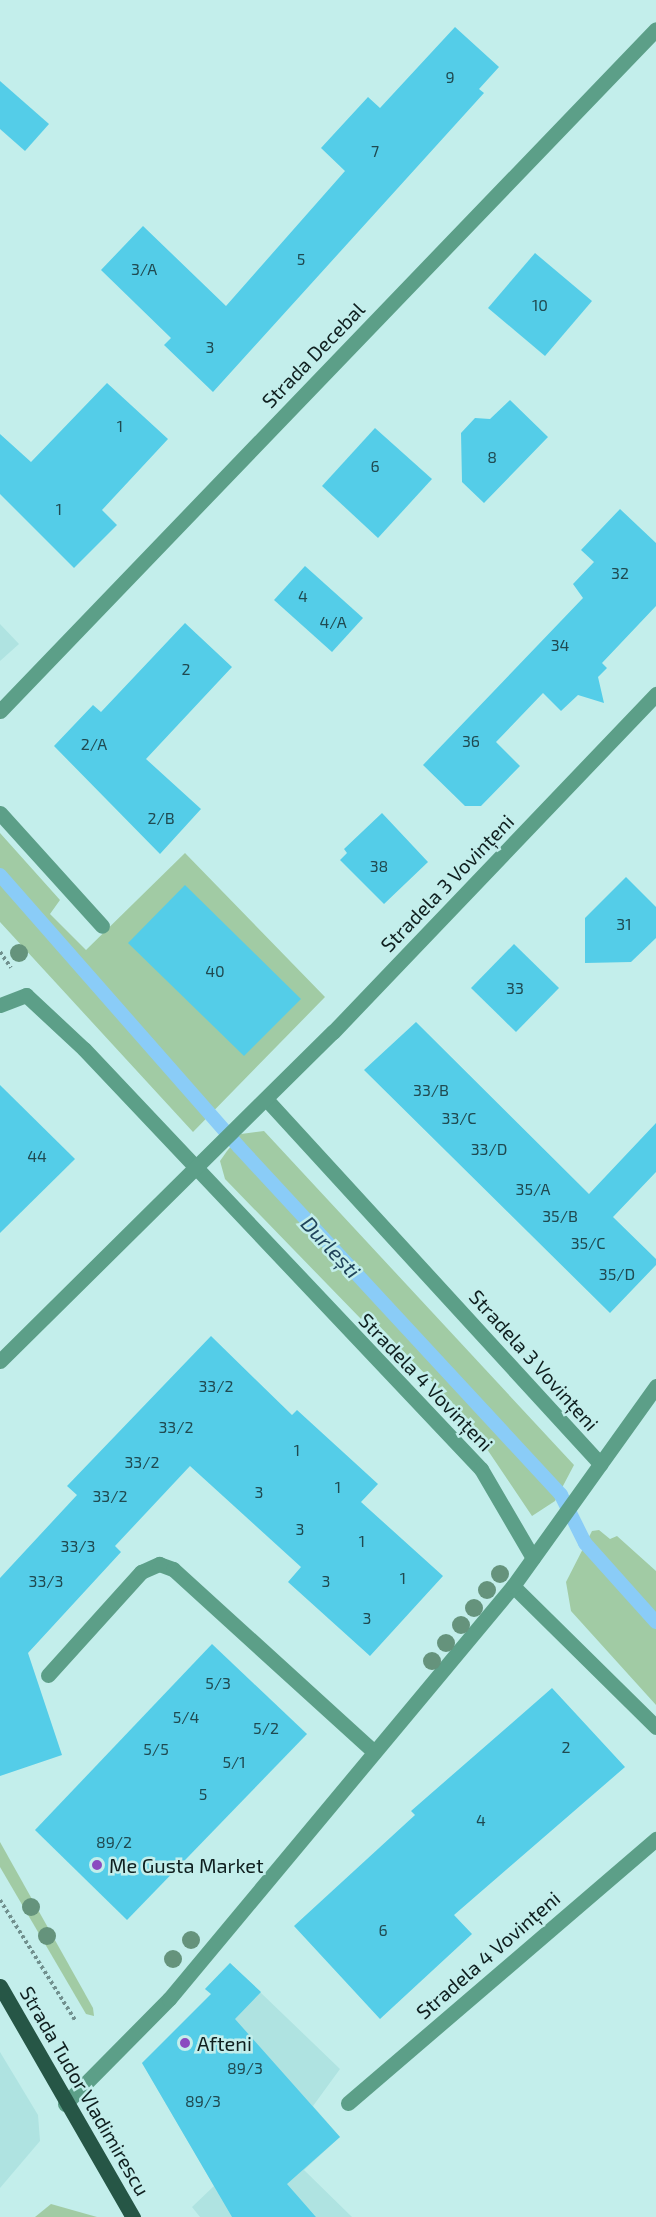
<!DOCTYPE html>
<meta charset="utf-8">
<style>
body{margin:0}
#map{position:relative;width:656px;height:2217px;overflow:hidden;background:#c3eeeb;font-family:"Exo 2",sans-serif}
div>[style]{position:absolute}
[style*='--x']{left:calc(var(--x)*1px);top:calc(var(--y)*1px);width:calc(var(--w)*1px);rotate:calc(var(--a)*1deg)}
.built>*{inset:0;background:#afe3e1}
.green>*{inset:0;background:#a1cba4}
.stream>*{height:14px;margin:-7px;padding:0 7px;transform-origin:7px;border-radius:7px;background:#8accf7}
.building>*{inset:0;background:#54cde8}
.path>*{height:4px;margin-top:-2px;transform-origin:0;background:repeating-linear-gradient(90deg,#71908e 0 3px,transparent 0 6px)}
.service>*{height:15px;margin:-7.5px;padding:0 7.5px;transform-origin:7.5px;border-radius:7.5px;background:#5c9f88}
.minor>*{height:15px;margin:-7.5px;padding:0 7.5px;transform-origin:7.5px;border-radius:7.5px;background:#5c9f88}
.primary>*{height:15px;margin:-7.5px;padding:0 7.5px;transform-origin:7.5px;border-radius:7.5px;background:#265646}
.trees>*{width:18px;height:18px;margin:-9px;border-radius:50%;background:#65937c}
.dots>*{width:16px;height:16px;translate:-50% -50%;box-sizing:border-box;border:3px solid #c3eeeb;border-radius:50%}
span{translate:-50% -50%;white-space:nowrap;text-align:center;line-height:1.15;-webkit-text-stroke:5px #c3eeeb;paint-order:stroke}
.number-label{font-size:16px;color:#204a51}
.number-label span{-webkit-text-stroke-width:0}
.street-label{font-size:20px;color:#0f1f1f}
.poi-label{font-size:20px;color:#0f1f1f}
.left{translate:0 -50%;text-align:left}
.water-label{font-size:21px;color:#20445b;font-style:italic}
</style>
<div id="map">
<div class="built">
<div style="clip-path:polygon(0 624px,19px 644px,0 661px)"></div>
<div style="clip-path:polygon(230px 1963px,340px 2069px,313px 2106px,340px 2137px,304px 2170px,352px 2217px,316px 2217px,310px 2210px,306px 2217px,200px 2217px,192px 2207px,214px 2186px,142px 2063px,213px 1995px,205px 1989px)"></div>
<div style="clip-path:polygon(0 2052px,38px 2115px,40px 2141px,0 2188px)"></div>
</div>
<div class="green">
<div style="clip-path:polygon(0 833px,60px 900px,50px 914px,86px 950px,185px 853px,325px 997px,193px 1132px,0 922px)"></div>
<div style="clip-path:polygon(264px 1131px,574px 1465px,555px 1501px,532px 1516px,464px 1415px,367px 1313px,361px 1319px,225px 1179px,220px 1161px,227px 1151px,241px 1134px)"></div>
<div style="clip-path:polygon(599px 1530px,610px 1539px,617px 1536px,656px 1571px,656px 1705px,571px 1611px,566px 1582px,592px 1531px)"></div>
<div style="clip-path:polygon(0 1842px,93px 2008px,94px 2016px,86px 2014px,0 1867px)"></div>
<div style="clip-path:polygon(51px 2204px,97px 2217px,35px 2217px)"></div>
</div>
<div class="stream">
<div style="--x:0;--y:875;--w:362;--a:48.7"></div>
<div style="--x:239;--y:1147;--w:474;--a:47.2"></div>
<div style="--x:561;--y:1495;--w:54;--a:63.4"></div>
<div style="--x:585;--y:1543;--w:106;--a:48.1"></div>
</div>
<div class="building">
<div style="clip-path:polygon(455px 27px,499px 67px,479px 89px,484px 93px,213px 392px,164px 345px,171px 338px,101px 270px,143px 226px,226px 306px,345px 171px,321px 148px,368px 97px,380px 108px)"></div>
<div style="clip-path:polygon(0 81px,49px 124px,25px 151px,0 129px)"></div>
<div style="clip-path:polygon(535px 253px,592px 301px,545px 356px,488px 308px)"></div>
<div style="clip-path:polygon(107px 383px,168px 439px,102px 510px,117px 525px,74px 568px,0 494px,0 434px,31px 462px)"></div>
<div style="clip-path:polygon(510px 400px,548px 437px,484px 503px,462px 482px,461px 433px,475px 418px,490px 419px)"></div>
<div style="clip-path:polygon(375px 428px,432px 479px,378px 538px,322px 486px)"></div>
<div style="clip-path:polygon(620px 509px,656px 543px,656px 606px,602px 663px,607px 668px,598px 677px,604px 703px,578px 695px,561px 711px,543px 693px,496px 742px,520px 766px,481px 806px,465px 806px,423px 765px,583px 598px,573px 584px,594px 562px,581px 550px)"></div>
<div style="clip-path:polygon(305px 566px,363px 618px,332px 652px,274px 600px)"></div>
<div style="clip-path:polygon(185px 623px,232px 667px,146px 759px,201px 809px,160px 854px,54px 746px,93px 705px,101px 712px)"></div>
<div style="clip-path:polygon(382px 813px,428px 862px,384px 904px,340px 860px,347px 853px,344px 849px)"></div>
<div style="clip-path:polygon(626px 877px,656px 907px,656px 938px,631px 962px,585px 963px,585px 918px)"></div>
<div style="clip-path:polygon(185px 885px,301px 999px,244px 1056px,128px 943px)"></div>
<div style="clip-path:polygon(514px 944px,559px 988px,516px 1032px,471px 988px)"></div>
<div style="clip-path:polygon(416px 1022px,589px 1194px,656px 1123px,656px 1172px,613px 1217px,656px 1259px,656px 1265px,610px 1313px,364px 1070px)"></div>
<div style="clip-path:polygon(0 1085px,75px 1159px,0 1233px)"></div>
<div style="clip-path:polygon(211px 1336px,292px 1415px,297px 1410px,378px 1484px,361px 1502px,443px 1576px,370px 1656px,288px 1582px,301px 1567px,190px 1466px,115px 1546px,121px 1552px,28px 1653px,62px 1755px,0 1776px,0 1578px,77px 1495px,67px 1486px)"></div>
<div style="clip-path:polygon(212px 1644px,307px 1734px,127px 1920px,35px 1830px)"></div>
<div style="clip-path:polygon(552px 1688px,625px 1767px,454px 1915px,472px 1934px,380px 2019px,294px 1926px,415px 1815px,411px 1811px)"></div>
<div style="clip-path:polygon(230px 1963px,261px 1992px,235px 2019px,340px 2137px,287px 2184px,316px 2217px,232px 2217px,142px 2063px,211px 1994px,205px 1989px)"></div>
</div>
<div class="path">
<div style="--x:0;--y:952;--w:19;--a:55"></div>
<div style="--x:0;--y:1900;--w:142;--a:58"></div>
</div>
<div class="service">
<div style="--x:0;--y:813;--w:152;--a:47.9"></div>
<div style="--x:0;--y:1005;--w:28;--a:-21"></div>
<div style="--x:26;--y:995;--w:79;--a:43"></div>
<div style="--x:84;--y:1049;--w:578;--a:46.61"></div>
<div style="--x:481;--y:1469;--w:103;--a:59.7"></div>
<div style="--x:266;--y:1099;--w:495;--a:47.5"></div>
<div style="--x:48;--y:1675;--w:139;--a:-47.9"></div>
<div style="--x:141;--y:1572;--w:20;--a:-24"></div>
<div style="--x:159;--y:1564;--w:15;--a:20"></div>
<div style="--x:173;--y:1569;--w:272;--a:42.3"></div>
<div style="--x:348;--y:2103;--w:406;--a:-40.6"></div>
</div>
<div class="minor">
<div style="--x:0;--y:711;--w:946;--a:-46.11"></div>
<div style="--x:0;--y:1361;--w:468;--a:-44.7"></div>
<div style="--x:333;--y:1032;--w:468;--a:-46.3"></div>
<div style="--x:513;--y:1586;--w:201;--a:44.6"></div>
<div style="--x:65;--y:2104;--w:148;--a:-45.3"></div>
<div style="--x:169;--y:1999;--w:537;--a:-50.21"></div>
<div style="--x:513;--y:1586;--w:246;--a:-54.4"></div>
</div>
<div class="primary">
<div style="--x:0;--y:1986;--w:267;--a:60.1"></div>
</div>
<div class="trees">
<div style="left:19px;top:953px"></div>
<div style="left:500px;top:1574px"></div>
<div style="left:487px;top:1590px"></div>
<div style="left:474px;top:1608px"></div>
<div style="left:461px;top:1625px"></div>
<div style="left:446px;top:1643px"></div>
<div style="left:432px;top:1661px"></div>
<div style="left:31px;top:1907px"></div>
<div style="left:47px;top:1936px"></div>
<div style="left:191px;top:1940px"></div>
<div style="left:173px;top:1959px"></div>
</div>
<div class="dots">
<div style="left:97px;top:1865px;background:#8b4bc0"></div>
<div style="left:185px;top:2043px;background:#8b4bc0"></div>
</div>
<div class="number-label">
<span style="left:450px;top:77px">9</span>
<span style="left:375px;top:151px">7</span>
<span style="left:301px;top:259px">5</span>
<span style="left:144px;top:269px">3/A</span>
<span style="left:540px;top:305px">10</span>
<span style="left:210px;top:347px">3</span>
<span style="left:120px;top:426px">1</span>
<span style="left:492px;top:457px">8</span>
<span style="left:375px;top:466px">6</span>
<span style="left:59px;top:509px">1</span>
<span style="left:620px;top:573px">32</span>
<span style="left:303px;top:596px">4</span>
<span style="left:333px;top:622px">4/A</span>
<span style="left:560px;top:645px">34</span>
<span style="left:186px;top:669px">2</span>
<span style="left:471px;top:741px">36</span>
<span style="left:94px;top:744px">2/A</span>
<span style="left:161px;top:818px">2/B</span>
<span style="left:379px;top:866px">38</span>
<span style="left:624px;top:924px">31</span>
<span style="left:215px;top:971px">40</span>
<span style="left:515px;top:988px">33</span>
<span style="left:431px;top:1090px">33/B</span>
<span style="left:459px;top:1118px">33/C</span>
<span style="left:489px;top:1149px">33/D</span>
<span style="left:37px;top:1156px">44</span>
<span style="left:533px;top:1189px">35/A</span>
<span style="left:560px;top:1216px">35/B</span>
<span style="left:588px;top:1243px">35/C</span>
<span style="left:617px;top:1274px">35/D</span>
<span style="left:216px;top:1386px">33/2</span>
<span style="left:176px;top:1427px">33/2</span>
<span style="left:297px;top:1450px">1</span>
<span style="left:142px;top:1462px">33/2</span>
<span style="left:338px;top:1487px">1</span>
<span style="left:259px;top:1492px">3</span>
<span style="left:110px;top:1496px">33/2</span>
<span style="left:300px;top:1529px">3</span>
<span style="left:362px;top:1541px">1</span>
<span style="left:78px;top:1546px">33/3</span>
<span style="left:403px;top:1578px">1</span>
<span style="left:46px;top:1581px">33/3</span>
<span style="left:326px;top:1581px">3</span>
<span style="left:367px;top:1618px">3</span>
<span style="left:218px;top:1683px">5/3</span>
<span style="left:186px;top:1717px">5/4</span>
<span style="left:266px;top:1728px">5/2</span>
<span style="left:566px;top:1747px">2</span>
<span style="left:156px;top:1749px">5/5</span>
<span style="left:234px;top:1762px">5/1</span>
<span style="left:203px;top:1794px">5</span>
<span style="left:481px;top:1820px">4</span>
<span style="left:114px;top:1842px">89/2</span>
<span style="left:383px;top:1930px">6</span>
<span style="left:245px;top:2068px">89/3</span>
<span style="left:203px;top:2101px">89/3</span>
</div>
<div class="street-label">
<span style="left:313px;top:355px;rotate:-46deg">Strada Decebal</span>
<span style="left:447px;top:883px;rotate:-46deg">Stradela 3 Vovințeni</span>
<span style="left:534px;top:1360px;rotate:48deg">Stradela 3 Vovințeni</span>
<span style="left:426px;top:1382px;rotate:46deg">Stradela 4 Vovințeni</span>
<span style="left:488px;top:1955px;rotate:-41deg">Stradela 4 Vovințeni</span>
<span style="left:85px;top:2091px;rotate:60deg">Strada Tudor Vladimirescu</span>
</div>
<div class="poi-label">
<span class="left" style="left:109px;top:1865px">Me Gusta Market</span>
<span class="left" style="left:197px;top:2043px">Afteni</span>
</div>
<div class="water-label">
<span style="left:331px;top:1247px;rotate:47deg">Durlești</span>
</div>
</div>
